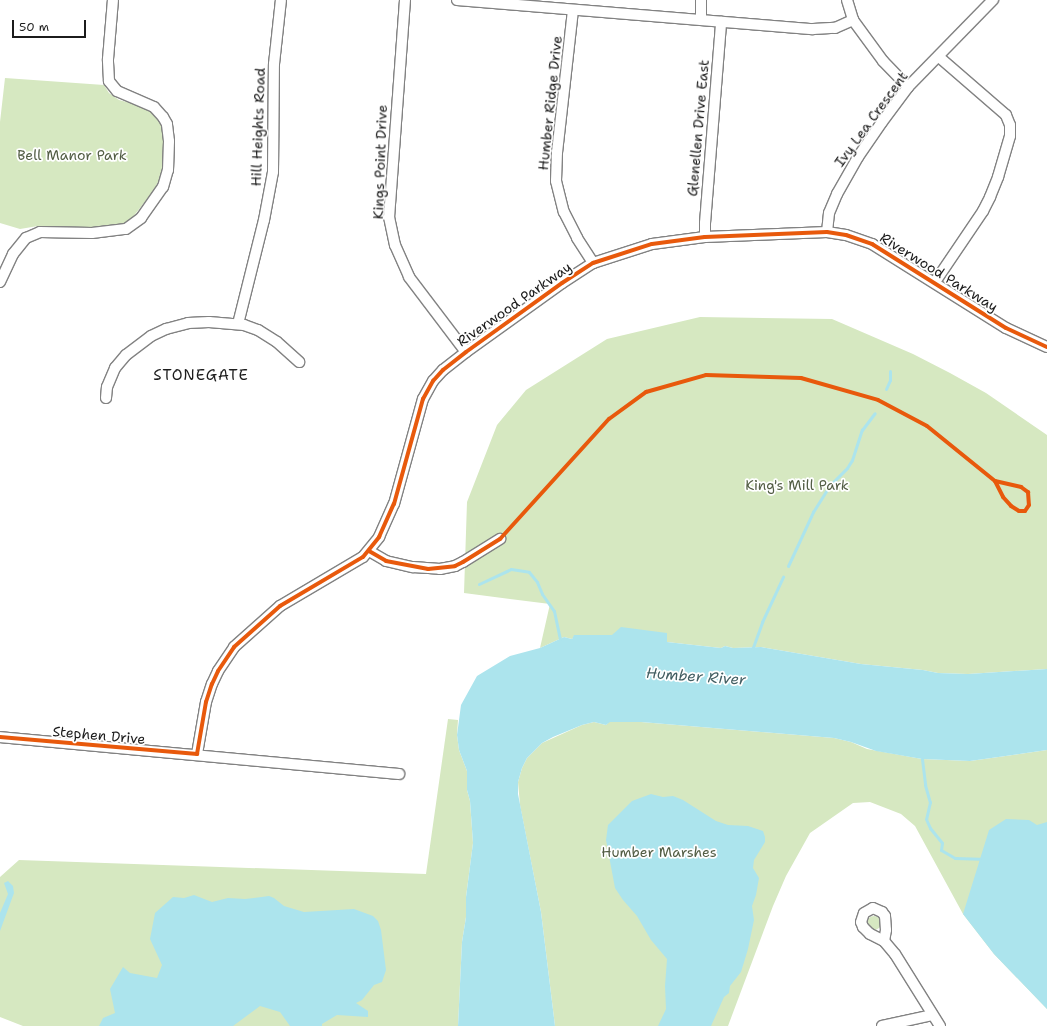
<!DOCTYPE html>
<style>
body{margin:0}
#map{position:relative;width:1047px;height:1026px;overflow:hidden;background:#fff;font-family:"Shantell Sans",sans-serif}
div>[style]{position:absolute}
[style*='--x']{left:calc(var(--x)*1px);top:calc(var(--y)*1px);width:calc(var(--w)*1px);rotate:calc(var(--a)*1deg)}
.green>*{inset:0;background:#d6e8c1}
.round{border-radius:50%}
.water>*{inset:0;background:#ace4ed}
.stream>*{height:3px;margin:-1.5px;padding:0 1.5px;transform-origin:1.5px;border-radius:1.5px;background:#ace4ed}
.roads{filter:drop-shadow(1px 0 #828282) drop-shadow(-1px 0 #828282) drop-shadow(0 1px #828282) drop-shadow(0 -1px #828282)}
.minor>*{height:10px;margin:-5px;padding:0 5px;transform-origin:5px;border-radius:5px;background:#fff}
.cycleway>*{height:4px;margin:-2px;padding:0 2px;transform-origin:2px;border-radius:2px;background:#e8590c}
span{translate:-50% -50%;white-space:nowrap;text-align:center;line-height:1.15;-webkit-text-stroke:3.5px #fff;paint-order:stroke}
.street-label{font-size:14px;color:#1c1c1c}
.park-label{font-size:14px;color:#525d44}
.neighbourhood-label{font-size:15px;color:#1c1c1c;letter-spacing:1px}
.water-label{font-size:15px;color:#425e62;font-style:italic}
.scale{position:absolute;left:12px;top:20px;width:74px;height:18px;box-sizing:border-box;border:2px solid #1c1c1c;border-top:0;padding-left:5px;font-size:12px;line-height:14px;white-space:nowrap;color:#1c1c1c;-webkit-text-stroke:3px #fff;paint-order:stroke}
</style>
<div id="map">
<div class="green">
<div style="clip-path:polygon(5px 78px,104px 85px,109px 93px,119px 100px,146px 107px,156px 112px,163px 125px,164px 138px,163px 166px,160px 178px,154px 190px,133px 217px,125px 223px,105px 228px,38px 226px,20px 229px,0 223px,0 122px)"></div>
<div style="clip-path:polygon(700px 317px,832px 319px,913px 354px,950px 373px,986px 393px,1047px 435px,1047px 669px,968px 674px,938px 673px,923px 670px,861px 664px,761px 647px,733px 648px,725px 646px,721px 648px,667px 642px,667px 633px,593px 636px,575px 635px,572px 639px,564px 637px,540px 648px,550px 604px,464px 593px,467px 502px,497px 425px,526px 390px,607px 339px)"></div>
<div style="clip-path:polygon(448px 719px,458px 720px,457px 735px,459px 750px,467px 771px,467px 790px,470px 801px,473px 843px,466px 897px,466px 917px,462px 942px,458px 1026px,23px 1026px,0 1017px,0 877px,19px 860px,426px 874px)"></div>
<div style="clip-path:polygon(594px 722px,606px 725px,609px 722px,641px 722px,834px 738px,851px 742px,867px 749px,922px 759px,970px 761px,1047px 750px,1047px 1009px,994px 954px,963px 914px,915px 826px,901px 814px,870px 802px,853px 803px,810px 833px,786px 876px,773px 906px,728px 1026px,555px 1026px,541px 912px,520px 805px,518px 782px,522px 768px,527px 758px,542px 743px,582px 725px)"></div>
<div class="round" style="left:867px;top:916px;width:14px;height:14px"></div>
</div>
<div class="water">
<div style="clip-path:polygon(621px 627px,667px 633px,667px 642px,721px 648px,725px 646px,733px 648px,761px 647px,861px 664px,923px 670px,938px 673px,968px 674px,1047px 669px,1047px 750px,970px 761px,922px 759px,876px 751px,851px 742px,834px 738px,641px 722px,610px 722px,606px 725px,594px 722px,582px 725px,553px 737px,542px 743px,527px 758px,522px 768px,518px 782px,518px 794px,541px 912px,555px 1026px,458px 1026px,462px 942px,466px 917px,466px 897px,473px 843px,470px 801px,467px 790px,467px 771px,459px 750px,457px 735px,461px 705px,477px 676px,510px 656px,540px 648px,564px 637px,572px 639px,574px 635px,612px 635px)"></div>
<div style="clip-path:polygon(651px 794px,663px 797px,673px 796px,683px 800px,716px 821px,728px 825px,748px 826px,763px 831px,765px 837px,765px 842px,754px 860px,753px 868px,759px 878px,756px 895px,752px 906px,754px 920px,748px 949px,741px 972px,730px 986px,729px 993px,724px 997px,711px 1026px,658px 1026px,666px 1009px,665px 986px,667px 959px,651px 940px,637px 916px,623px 900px,615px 888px,606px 840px,608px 825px,632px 801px)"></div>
<div style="clip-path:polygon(1006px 819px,1029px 820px,1037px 825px,1047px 822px,1047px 1009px,994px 954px,963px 914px,989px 830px)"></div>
<div style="clip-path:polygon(8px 881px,13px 886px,14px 893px,0 931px,0 913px,8px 894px,4px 883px)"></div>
<div style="clip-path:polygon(194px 895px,212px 902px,228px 898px,245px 899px,269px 896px,274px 898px,284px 906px,304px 912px,354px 909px,373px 916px,378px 921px,381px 930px,386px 970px,382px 982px,374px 985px,362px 1000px,356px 1003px,368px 1011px,368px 1017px,337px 1015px,322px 1024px,322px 1026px,290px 1026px,280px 1012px,260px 1006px,233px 1026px,99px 1026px,103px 1018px,115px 1013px,110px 989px,123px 967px,130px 973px,157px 978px,162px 965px,150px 939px,155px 913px,173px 897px,184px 898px)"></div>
</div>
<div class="stream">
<div style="--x:886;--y:389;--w:10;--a:-66"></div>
<div style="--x:890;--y:380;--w:9;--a:-90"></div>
<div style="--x:788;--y:566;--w:60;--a:-65.2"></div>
<div style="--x:813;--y:512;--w:31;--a:-58"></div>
<div style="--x:829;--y:486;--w:25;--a:-45"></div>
<div style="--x:847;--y:468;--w:9;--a:-58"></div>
<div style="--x:852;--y:460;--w:32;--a:-72"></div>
<div style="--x:862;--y:430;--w:21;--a:-53"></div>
<div style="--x:479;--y:584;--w:35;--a:-25"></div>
<div style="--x:511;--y:569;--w:18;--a:9"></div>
<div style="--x:529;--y:572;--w:13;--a:51"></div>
<div style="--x:537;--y:582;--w:13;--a:67"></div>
<div style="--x:542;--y:594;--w:21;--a:55"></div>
<div style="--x:554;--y:611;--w:29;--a:78"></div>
<div style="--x:752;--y:650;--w:30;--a:-70"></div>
<div style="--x:762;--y:622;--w:50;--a:-65"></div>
<div style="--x:922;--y:759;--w:26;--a:83"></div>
<div style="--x:925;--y:785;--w:18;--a:74"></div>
<div style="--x:930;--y:802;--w:17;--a:103"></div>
<div style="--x:926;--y:819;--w:10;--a:66"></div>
<div style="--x:930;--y:828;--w:19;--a:51"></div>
<div style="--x:942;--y:843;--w:7;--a:98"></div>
<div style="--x:941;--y:850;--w:16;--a:30"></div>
<div style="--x:955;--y:858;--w:25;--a:2"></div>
</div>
<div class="roads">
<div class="minor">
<div style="--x:405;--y:0;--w:218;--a:94.2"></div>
<div style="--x:389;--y:217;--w:29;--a:78"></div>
<div style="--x:395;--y:245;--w:35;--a:66"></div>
<div style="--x:409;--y:277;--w:94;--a:52.8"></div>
<div style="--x:457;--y:0;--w:357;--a:4.7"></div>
<div style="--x:813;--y:29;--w:22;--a:-3"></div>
<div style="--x:835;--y:28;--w:20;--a:-24"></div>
<div style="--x:847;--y:0;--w:21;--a:73"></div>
<div style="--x:853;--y:20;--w:51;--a:53.8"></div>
<div style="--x:883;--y:61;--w:36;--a:46"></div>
<div style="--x:573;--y:10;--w:143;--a:96.4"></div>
<div style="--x:557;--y:152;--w:29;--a:92"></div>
<div style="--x:556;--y:181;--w:32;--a:76"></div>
<div style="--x:564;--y:212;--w:29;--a:63"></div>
<div style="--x:577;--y:238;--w:30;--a:57"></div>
<div style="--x:701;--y:20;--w:20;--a:-90"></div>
<div style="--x:827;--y:232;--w:19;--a:-84"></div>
<div style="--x:829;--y:213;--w:21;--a:-67"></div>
<div style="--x:837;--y:194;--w:43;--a:-60.4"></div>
<div style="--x:858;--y:157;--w:42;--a:-55.6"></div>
<div style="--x:882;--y:122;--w:44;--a:-53.4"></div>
<div style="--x:908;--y:87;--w:122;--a:-45.7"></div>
<div style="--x:705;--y:237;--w:14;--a:-90"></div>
<div style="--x:705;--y:223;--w:202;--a:-85.4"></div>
<div style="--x:0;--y:282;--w:31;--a:-65"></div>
<div style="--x:13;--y:254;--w:21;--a:-51"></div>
<div style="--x:26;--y:238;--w:15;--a:-23"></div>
<div style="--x:40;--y:232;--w:52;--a:1.1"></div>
<div style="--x:92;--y:233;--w:34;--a:-7"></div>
<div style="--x:126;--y:229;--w:19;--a:-36"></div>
<div style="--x:141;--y:218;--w:38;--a:-55"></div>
<div style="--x:163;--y:187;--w:18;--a:-74"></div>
<div style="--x:168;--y:170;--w:29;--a:-88"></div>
<div style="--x:169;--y:141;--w:17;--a:-97"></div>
<div style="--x:167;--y:124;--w:8;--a:-120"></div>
<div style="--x:163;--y:117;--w:13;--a:-132"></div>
<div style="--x:154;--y:107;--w:40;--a:-156.6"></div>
<div style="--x:117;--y:91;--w:13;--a:-129"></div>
<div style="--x:109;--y:81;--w:22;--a:-93"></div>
<div style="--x:108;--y:59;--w:59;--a:-85.2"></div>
<div style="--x:935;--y:282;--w:86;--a:-55.9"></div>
<div style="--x:983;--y:211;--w:16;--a:-63"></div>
<div style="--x:990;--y:197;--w:22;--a:-68"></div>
<div style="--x:998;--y:177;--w:43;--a:-73.7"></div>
<div style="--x:1010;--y:136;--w:11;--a:-90"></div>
<div style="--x:1010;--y:125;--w:11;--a:-112"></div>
<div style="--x:1006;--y:115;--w:89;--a:-139.1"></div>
<div style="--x:238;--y:324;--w:107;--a:-76"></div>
<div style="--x:264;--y:220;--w:49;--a:-79.4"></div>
<div style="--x:273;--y:172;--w:108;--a:-89.5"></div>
<div style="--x:274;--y:64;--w:64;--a:-83.8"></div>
<div style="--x:106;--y:398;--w:11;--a:-85"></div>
<div style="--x:107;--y:387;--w:21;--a:-67"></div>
<div style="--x:115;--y:368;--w:17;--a:-50"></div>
<div style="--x:126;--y:355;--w:31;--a:-37"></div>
<div style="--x:151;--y:336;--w:17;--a:-25"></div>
<div style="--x:166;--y:329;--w:23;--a:-15"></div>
<div style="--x:188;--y:323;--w:21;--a:-3"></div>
<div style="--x:209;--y:322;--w:35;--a:5"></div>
<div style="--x:244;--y:325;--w:15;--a:20"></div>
<div style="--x:258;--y:330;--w:22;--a:32"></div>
<div style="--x:277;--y:342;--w:30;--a:42"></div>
<div style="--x:369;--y:551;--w:20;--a:30"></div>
<div style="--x:386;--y:561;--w:28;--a:13"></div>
<div style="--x:413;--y:567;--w:27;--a:4"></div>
<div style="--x:440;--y:569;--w:15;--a:-11"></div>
<div style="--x:455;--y:566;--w:9;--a:-27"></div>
<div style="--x:463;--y:562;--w:44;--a:-31.9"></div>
<div style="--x:0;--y:737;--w:401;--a:5.3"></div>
<div style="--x:197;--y:754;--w:53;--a:-80.2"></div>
<div style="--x:206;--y:702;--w:19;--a:-72"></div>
<div style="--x:212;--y:684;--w:14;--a:-65"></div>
<div style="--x:218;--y:671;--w:29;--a:-56"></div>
<div style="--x:234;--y:647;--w:62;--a:-41.7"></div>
<div style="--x:280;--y:606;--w:96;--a:-30.6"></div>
<div style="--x:363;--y:557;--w:26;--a:-51"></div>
<div style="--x:379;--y:537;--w:36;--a:-66"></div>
<div style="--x:394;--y:504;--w:109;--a:-74.6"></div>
<div style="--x:423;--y:399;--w:21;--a:-61"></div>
<div style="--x:433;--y:381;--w:15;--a:-48"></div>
<div style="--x:443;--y:370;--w:29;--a:-38"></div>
<div style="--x:466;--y:352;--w:118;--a:-35.7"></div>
<div style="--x:562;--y:283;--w:37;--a:-33"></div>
<div style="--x:593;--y:263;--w:62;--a:-17.9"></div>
<div style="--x:652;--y:244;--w:53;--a:-7.5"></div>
<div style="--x:705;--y:237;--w:122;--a:-2.3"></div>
<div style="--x:827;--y:232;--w:19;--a:9"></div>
<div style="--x:846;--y:235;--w:28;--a:19"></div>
<div style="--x:872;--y:244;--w:158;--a:32.1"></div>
<div style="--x:1006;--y:328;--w:45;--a:24.9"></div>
<div style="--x:873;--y:908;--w:10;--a:24"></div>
<div style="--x:882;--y:912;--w:5;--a:53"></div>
<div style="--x:885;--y:916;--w:14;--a:86"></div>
<div style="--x:886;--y:930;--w:11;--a:100"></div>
<div style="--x:884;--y:941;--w:16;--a:-153"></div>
<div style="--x:870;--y:934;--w:10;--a:-135"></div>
<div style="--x:863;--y:927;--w:5;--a:-112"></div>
<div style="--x:861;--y:922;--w:9;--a:-72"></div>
<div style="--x:864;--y:913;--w:10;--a:-29"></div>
<div style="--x:884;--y:941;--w:17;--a:50"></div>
<div style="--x:895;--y:954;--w:85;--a:58"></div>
<div style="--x:882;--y:1026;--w:51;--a:-12.4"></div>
</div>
</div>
<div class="cycleway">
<div style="--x:995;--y:481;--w:18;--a:63"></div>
<div style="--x:1003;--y:497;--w:12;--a:48"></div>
<div style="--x:1011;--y:506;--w:9;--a:32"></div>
<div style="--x:1019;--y:511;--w:6;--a:0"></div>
<div style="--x:1025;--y:511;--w:7;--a:-56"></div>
<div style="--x:369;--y:551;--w:20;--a:30"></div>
<div style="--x:386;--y:561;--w:43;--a:10.8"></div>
<div style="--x:428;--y:569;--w:27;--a:-6"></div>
<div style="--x:455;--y:566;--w:9;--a:-27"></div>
<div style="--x:463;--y:562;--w:44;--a:-31.9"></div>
<div style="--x:500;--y:539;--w:162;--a:-47.8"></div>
<div style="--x:609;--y:419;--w:46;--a:-36.1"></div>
<div style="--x:646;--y:392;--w:62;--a:-15.8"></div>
<div style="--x:706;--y:375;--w:95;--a:1.8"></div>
<div style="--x:801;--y:378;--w:80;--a:15.9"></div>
<div style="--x:878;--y:400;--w:55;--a:28"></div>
<div style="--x:927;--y:426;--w:87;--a:39"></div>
<div style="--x:995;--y:481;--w:27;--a:13"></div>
<div style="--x:1021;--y:487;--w:9;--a:36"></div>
<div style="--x:1028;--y:492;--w:13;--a:86"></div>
<div style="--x:0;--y:737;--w:198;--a:4.9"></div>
<div style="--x:197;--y:754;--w:53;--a:-80.2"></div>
<div style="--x:206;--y:702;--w:19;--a:-72"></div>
<div style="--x:212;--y:684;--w:14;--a:-65"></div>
<div style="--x:218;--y:671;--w:29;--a:-56"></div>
<div style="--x:234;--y:647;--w:62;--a:-41.7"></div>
<div style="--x:280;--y:606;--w:96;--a:-30.6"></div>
<div style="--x:363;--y:557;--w:26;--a:-51"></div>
<div style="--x:379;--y:537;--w:36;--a:-66"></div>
<div style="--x:394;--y:504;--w:109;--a:-74.6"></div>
<div style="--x:423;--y:399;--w:21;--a:-61"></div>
<div style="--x:433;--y:381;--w:15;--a:-48"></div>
<div style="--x:443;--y:370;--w:29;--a:-38"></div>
<div style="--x:466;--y:352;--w:118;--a:-35.7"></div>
<div style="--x:562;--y:283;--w:37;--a:-33"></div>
<div style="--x:593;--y:263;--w:62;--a:-17.9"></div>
<div style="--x:652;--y:244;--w:53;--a:-7.5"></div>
<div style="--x:705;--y:237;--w:122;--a:-2.3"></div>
<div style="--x:827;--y:232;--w:19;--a:9"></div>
<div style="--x:846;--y:235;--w:28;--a:19"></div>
<div style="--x:872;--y:244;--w:158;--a:32.1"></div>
<div style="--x:1006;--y:328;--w:45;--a:24.9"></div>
</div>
<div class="street-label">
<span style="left:550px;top:103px;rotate:-84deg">Humber Ridge Drive</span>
<span style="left:871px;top:119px;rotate:-54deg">Ivy Lea Crescent</span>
<span style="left:258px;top:127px;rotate:-88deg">Hill Heights Road</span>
<span style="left:698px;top:128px;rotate:-85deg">Glenellen Drive East</span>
<span style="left:380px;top:162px;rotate:-88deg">Kings Point Drive</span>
<span style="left:939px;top:272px;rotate:32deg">Riverwood Parkway</span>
<span style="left:514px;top:304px;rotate:-35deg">Riverwood Parkway</span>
<span style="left:99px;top:735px;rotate:5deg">Stephen Drive</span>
</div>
<div class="park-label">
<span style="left:72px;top:155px">Bell Manor Park</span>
<span style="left:797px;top:485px">King's Mill Park</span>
<span style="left:659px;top:852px">Humber Marshes</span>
</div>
<div class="neighbourhood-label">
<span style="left:201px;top:376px">STONEGATE</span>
</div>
<div class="water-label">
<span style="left:696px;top:677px;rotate:4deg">Humber River</span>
</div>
<div class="scale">50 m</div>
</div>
